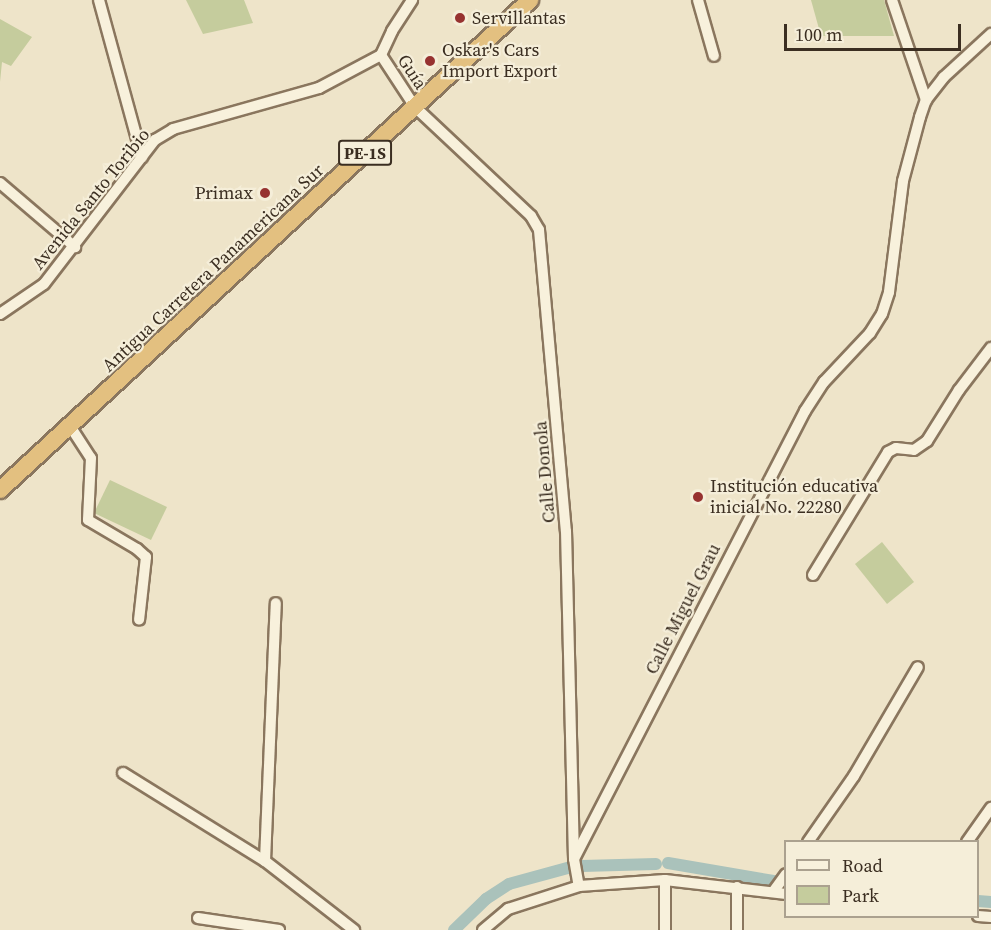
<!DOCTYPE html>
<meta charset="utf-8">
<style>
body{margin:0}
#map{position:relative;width:991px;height:930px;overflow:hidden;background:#eee4c9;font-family:"Source Serif 4",serif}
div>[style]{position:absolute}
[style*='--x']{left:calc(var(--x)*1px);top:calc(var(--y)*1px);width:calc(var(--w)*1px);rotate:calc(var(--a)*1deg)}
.green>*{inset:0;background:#c5cc9d}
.canal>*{height:12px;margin:-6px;padding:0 6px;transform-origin:6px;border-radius:6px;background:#aac2bb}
.roads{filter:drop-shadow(2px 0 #8a765e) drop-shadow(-2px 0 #8a765e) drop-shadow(0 2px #8a765e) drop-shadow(0 -2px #8a765e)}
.minor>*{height:10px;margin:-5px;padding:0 5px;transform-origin:5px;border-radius:5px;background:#f8f1dc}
.trunk>*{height:16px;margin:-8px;padding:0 8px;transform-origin:8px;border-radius:8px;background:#e3c080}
.dots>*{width:16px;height:16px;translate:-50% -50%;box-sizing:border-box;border:3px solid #f5eed9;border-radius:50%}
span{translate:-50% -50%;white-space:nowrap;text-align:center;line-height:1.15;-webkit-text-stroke:4.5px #f5eed9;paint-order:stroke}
.shield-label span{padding:2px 4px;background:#f5eed9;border:2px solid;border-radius:4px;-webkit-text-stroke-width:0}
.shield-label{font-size:16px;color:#3b2e21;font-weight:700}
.poi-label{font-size:18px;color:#3b2e21}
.left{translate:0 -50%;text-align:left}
.right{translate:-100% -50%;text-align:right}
.street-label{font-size:18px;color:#3b2e21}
.legend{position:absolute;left:784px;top:840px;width:195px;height:78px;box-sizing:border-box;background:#f5eed9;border:2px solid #aba18f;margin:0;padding:8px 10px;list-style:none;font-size:18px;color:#3b2e21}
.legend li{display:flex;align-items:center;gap:12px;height:30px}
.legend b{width:30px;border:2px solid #aba18f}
.scale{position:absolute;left:784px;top:24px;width:177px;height:27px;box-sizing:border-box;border:3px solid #3b2e21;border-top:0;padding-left:8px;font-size:18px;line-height:21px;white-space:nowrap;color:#3b2e21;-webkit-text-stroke:4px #f5eed9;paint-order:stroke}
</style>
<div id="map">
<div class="green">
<div style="clip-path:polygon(186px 0,244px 0,253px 23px,203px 34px)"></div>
<div style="clip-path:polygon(811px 0,884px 0,894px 36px,821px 36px)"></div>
<div style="clip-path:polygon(0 19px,32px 37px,11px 66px,2px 62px,0 82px)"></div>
<div style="clip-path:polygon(110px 480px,167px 507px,151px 540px,94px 513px)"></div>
<div style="clip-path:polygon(882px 542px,914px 582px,887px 604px,855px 564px)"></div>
</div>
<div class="canal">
<div style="--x:668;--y:863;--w:107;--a:9.7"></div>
<div style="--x:582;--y:866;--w:74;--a:-1.5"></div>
<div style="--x:978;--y:901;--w:13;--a:4"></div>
<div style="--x:454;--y:930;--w:45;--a:-44.1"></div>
<div style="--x:486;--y:899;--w:27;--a:-33"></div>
<div style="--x:509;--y:884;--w:64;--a:-15.3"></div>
</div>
<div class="roads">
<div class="minor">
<div style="--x:99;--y:0;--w:163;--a:74.7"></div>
<div style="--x:698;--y:0;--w:58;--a:74.1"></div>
<div style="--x:892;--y:0;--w:106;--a:71.2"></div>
<div style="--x:381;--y:55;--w:62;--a:56.8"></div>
<div style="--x:415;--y:107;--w:159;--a:43.2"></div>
<div style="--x:531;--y:216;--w:16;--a:60"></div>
<div style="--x:539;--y:230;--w:302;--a:84.9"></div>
<div style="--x:566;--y:531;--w:328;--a:88.6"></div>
<div style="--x:574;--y:859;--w:27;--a:80"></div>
<div style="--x:381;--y:55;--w:26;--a:-65"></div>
<div style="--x:392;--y:31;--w:37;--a:-57"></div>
<div style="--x:0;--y:183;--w:99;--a:40.5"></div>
<div style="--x:0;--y:314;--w:53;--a:-34.3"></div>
<div style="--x:44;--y:284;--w:182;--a:-52.4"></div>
<div style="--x:155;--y:140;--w:21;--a:-31"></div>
<div style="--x:173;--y:129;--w:152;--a:-15.7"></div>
<div style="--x:319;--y:88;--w:70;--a:-28"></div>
<div style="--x:70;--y:426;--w:38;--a:57"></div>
<div style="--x:91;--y:458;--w:62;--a:92.8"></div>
<div style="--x:88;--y:520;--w:57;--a:30.6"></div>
<div style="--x:137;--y:549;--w:12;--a:42"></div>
<div style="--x:146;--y:557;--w:63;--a:96.3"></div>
<div style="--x:813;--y:575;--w:144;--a:-58.6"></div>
<div style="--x:888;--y:452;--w:9;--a:-27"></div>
<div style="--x:896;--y:448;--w:18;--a:6"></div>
<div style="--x:914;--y:450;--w:16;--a:-35"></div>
<div style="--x:927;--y:441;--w:60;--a:-57.9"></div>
<div style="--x:959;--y:390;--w:53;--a:-52.7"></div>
<div style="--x:123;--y:773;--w:167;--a:31.8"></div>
<div style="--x:265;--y:861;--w:113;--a:37.8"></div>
<div style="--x:808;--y:842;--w:80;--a:-55.1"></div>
<div style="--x:854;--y:776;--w:126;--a:-59.6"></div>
<div style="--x:967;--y:842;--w:42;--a:-54.8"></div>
<div style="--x:574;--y:859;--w:504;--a:-62.72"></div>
<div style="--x:805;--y:411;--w:35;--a:-57"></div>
<div style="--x:824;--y:382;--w:67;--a:-46.8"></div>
<div style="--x:870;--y:333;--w:22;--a:-58"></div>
<div style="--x:882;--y:314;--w:23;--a:-72"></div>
<div style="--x:889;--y:292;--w:112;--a:-82.8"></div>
<div style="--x:903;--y:181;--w:66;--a:-75.1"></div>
<div style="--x:920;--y:117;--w:18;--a:-71"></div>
<div style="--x:926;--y:100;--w:29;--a:-52"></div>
<div style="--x:944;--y:77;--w:64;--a:-42.5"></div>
<div style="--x:265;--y:861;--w:258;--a:-87.6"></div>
<div style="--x:773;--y:892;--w:22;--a:-54"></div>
<div style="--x:978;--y:916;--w:13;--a:4"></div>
<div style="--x:198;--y:918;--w:82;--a:8.4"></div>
<div style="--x:483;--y:930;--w:33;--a:-40"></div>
<div style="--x:508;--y:909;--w:75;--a:-17.9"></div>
<div style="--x:579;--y:886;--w:86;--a:-4"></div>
<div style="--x:665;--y:880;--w:122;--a:6.6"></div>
<div style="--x:665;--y:930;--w:50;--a:-90"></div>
<div style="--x:737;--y:930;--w:43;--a:-90"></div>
</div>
<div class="trunk">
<div style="--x:0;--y:490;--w:722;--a:-42.75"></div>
</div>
</div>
<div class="dots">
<div style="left:460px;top:18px;background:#973230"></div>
<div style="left:430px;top:61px;background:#973230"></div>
<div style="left:265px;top:193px;background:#973230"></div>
<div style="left:698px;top:497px;background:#973230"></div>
</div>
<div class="shield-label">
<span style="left:365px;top:153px">PE-1S</span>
</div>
<div class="poi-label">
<span class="left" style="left:472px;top:18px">Servillantas</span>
<span class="left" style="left:442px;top:61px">Oskar's Cars<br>Import Export</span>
<span class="right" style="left:253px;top:193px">Primax</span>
<span class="left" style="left:710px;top:497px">Institución educativa<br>inicial No. 22280</span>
</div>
<div class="street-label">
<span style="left:412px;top:72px;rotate:57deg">Guía</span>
<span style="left:91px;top:199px;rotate:-51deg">Avenida Santo Toribio</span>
<span style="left:213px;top:268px;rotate:-43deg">Antigua Carretera Panamericana Sur</span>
<span style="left:545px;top:472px;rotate:-95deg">Calle Donola</span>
<span style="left:683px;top:609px;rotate:-63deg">Calle Miguel Grau</span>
</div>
<ul class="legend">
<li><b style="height:8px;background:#f8f1dc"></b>Road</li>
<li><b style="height:16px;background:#c5cc9d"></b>Park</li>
</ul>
<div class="scale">100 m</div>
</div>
